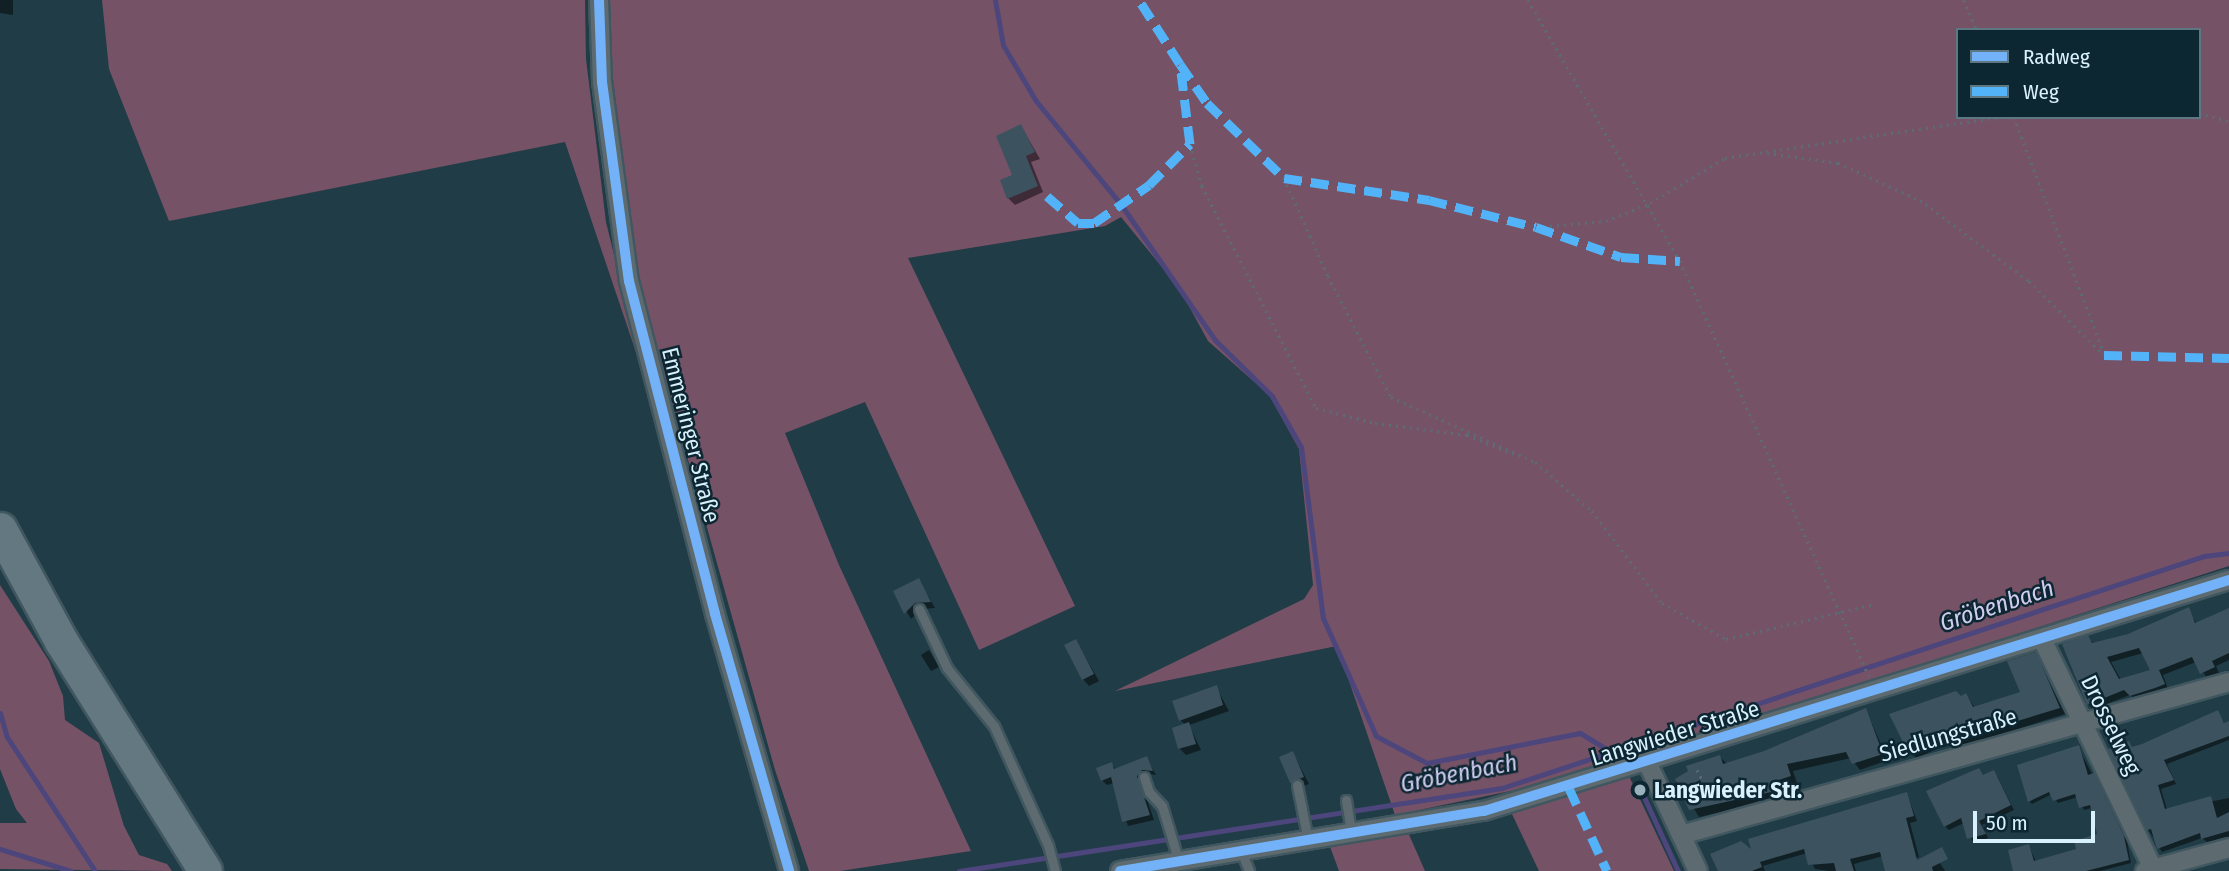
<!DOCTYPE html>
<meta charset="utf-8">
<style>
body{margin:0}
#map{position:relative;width:2229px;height:871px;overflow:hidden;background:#203c46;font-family:"Fira Sans Condensed",sans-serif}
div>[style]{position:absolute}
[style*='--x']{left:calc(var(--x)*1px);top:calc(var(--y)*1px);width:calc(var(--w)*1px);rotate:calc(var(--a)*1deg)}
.green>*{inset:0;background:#765267}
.shadow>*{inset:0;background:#0007}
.stream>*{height:5px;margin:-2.5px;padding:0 2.5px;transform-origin:2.5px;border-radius:2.5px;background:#4c467c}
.building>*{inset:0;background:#3c525f}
.path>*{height:2.5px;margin-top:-1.25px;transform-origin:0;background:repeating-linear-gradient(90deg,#5d6c71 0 2px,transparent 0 7px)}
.roads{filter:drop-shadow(2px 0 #415760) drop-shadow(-2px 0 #415760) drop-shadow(0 2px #415760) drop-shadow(0 -2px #415760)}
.lane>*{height:9px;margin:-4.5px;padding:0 4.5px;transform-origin:4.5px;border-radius:4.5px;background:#5d6b70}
.street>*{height:18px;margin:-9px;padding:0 9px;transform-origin:9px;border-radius:9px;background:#5d6b70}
.highway>*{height:33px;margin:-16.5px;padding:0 16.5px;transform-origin:16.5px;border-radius:16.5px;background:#637881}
.quiet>*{height:9px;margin-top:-4.5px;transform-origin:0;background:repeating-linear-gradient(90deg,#52b3f8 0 18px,transparent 0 27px)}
.cycleway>*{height:10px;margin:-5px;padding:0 5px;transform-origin:5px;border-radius:5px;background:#73b2f8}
.dots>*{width:19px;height:19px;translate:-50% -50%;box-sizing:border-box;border:4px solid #0d2732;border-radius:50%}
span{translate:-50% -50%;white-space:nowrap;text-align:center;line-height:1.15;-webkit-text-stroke:5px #0d2732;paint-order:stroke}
.street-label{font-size:23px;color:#d8f1fd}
.poi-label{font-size:23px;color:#d8f1fd;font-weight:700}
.left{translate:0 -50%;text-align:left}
.water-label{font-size:24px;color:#d0cdf1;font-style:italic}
.legend{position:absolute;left:1956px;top:28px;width:245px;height:91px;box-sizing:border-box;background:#0d2732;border:2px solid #5e7883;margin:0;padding:9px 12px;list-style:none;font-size:21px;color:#d8f1fd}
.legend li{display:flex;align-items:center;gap:14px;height:35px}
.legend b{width:35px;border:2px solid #5e7883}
.scale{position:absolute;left:1973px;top:811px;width:122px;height:32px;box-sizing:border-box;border:4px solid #d8f1fd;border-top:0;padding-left:9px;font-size:21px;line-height:24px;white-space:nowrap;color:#d8f1fd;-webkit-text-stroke:5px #0d2732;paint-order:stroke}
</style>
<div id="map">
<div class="green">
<div style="clip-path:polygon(102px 0,585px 0,586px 59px,606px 222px,643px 373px,565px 142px,169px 221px,109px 69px)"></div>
<div style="clip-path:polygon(evenodd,609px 0,2229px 0,2229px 566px,1559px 781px,1395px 815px,1337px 646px,1115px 691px,1304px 599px,1313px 585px,1299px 449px,1269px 395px,1208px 341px,1179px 288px,1121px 217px,1105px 226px,908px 258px,1075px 606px,979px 650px,865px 402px,785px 433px,839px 565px,971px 851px,840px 871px,809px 871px,775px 770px,635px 271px,611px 62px,609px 0,1958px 30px,2199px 30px,2199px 117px,1958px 117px,1958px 30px)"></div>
<div style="clip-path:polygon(0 585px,49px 661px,63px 696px,65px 720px,99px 743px,124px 826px,139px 855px,167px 864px,172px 871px,0 869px,0 823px,27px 823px,16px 809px,0 769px)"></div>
<div style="clip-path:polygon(1629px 776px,1674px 871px,1539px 871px,1511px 812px)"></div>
<div style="clip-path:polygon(1407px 830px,1425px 871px,1339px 871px,1329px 844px)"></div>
</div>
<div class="shadow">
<div style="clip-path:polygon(0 0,13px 0,13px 15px,0 13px)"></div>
<div style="clip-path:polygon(1021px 126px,1040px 159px,1031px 162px,1043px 192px,1015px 205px,1008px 198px)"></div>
<div style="clip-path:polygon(919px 580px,935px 608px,922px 609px,911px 619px,895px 592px)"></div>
<div style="clip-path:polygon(evenodd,2188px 610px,2197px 624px,2229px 610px,2229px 660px,2216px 666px,2219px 673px,2207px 678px,2196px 662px,2163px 675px,2168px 689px,2137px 700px,2130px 695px,2093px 709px,2088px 704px,2088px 637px,2094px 644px,2128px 636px,2188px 610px,2143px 653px,2152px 671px,2121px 680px,2111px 662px,2143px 653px)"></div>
<div style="clip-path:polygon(1076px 641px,1099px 681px,1089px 686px,1083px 679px)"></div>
<div style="clip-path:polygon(929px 650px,939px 667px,931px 671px,921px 655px)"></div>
<div style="clip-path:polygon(2035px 654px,2065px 714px,1963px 746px,1958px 740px,1916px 758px,1910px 751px,1891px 715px,1966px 695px,1975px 708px,2022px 693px)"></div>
<div style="clip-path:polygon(1216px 687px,1229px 711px,1189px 725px,1201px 750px,1186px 755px,1179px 748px,1186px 725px,1180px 720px)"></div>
<div style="clip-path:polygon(1866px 710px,1888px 760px,1860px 770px,1851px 758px,1793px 771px,1797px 783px,1779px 789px,1782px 798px,1699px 817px,1677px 780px,1720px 757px,1727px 764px,1764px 753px)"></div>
<div style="clip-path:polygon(2218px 713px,2225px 724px,2229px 723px,2229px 740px,2167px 764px,2176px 784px,2161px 789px,2167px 810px,2229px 798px,2229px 837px,2207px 842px,2202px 838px,2162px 852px,2148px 829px,2129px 743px,2133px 748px)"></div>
<div style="clip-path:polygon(2078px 747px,2127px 841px,2131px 863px,2100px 871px,2015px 871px,2029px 846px,2036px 862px,2079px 850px,2099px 836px,2092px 808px,2084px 810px,2078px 797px,2058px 803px,2052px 794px,2032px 804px,2029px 801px)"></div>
<div style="clip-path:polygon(1293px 753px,1309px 784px,1298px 788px,1292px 782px)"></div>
<div style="clip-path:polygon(1146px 758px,1156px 775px,1148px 774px,1141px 782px,1154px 820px,1128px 826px,1114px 783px,1107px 785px,1102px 780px,1111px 764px,1117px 770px)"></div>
<div style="clip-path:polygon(1979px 770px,1984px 777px,1993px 772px,1997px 776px,2014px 810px,1982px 825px,1988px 838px,1973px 842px,1964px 823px,1949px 830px,1945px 826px)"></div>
<div style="clip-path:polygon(1907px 794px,1917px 821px,1910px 823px,1919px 857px,1889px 866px,1883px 856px,1854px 864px,1856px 871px,1829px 871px,1815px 869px,1807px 853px,1763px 866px,1765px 871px,1720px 871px)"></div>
<div style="clip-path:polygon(1938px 860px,1945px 871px,1916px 871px)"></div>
</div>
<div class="stream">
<div style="--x:995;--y:0;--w:46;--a:79.9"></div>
<div style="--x:1003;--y:45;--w:65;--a:59.5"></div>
<div style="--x:1036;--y:101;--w:129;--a:50.6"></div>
<div style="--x:1124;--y:209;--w:160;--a:55.2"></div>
<div style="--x:1215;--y:340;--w:80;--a:44.5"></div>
<div style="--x:1272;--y:396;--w:59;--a:60.4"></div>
<div style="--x:1301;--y:447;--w:172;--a:82.7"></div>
<div style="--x:1323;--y:618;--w:129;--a:65.8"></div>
<div style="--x:1376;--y:736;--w:58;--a:27.9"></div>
<div style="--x:1427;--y:763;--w:156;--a:-11.1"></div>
<div style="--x:1580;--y:733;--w:35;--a:31"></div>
<div style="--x:0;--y:713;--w:25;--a:74"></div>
<div style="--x:7;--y:737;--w:160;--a:56.7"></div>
<div style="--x:1643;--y:795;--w:84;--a:65.3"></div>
<div style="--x:0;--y:849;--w:74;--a:17.2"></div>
<div style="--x:959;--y:871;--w:549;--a:-8.69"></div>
<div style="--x:1502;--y:788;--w:739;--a:-18.29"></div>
<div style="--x:2204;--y:556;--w:25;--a:-7"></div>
</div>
<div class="building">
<div style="clip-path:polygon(1021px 124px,1035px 152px,1026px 156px,1038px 186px,1007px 199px,1000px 180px,1012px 175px,996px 136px)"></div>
<div style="clip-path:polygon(919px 578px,931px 602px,915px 603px,904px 614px,893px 591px)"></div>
<div style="clip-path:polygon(evenodd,2189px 607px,2195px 623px,2229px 608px,2229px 653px,2212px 661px,2215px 667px,2200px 674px,2192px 657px,2159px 670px,2165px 684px,2155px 688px,2130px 696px,2124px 690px,2087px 705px,2062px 644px,2088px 635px,2092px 643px,2128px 634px,2189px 607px,2139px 648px,2150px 670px,2119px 679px,2107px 657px,2139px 648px)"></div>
<div style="clip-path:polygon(1076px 639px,1094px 674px,1082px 680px,1064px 645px)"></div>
<div style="clip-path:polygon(2036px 652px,2060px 708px,1955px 740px,1952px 733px,1908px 752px,1889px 714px,1956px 691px,1961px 696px,1966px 693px,1973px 707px,2020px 692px,2007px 661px)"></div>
<div style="clip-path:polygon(1217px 685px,1223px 705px,1179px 721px,1172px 701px)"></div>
<div style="clip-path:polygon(1866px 708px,1883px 754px,1852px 764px,1846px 752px,1787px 764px,1791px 776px,1773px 782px,1776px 791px,1689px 810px,1675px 779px,1688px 771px,1686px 766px,1720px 755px,1723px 764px,1764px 751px)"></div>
<div style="clip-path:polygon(2218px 710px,2224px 723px,2229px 721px,2229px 736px,2164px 760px,2174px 780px,2158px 785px,2165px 809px,2211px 796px,2217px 818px,2229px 812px,2229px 831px,2201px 839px,2200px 833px,2157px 849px,2151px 829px,2147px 830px,2108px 749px,2129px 741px,2132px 747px,2142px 744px)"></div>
<div style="clip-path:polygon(1189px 722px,1196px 744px,1178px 749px,1172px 728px)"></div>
<div style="clip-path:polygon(2079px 745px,2088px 775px,2094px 773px,2124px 836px,2129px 860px,2086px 871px,2013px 871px,2008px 850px,2029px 844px,2034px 861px,2076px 849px,2074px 841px,2097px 834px,2090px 805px,2079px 808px,2075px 794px,2053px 801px,2049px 792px,2028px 802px,2017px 765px)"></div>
<div style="clip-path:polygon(1293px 751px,1304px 777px,1290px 783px,1279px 757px)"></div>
<div style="clip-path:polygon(1147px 756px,1153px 771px,1142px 770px,1137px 776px,1150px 815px,1122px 822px,1111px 777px,1101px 781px,1096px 768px,1112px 762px,1114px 769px)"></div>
<div style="clip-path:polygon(1979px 768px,1983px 775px,1994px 770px,2011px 805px,1979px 821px,1986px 834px,1967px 839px,1961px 818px,1944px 827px,1926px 791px)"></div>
<div style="clip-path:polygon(1907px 792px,1914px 816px,1906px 818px,1917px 860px,1942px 847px,1948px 859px,1932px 867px,1933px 871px,1885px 871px,1880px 852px,1850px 859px,1854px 871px,1836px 871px,1834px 863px,1808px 865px,1804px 849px,1760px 862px,1762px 867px,1752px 871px,1718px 871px,1710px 854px,1741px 841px,1751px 849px,1748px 839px)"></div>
</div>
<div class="path">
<div style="--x:1528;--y:0;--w:302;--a:59.8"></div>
<div style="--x:1680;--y:261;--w:456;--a:65.5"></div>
<div style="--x:1964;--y:0;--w:33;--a:67"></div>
<div style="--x:2199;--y:113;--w:31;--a:15"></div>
<div style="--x:2014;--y:117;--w:253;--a:69.1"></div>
<div style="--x:1190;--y:144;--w:44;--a:74.1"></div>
<div style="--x:1202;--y:186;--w:250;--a:62.8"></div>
<div style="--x:1316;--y:408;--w:61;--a:14.3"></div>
<div style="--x:1375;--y:423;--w:93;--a:7.4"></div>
<div style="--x:1467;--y:435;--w:50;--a:22.4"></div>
<div style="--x:1767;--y:153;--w:72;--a:8"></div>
<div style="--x:1838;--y:163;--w:90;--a:24.3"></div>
<div style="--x:1920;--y:200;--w:136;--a:36.6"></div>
<div style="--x:2029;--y:281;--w:105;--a:44.6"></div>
<div style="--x:1284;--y:178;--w:107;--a:65.8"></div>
<div style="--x:1328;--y:276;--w:136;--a:62.5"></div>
<div style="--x:1391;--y:397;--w:158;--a:24.3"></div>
<div style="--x:1535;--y:462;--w:75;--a:40.7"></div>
<div style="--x:1592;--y:511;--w:116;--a:52.7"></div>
<div style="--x:1662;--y:603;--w:73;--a:29.4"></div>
<div style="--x:1726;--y:639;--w:153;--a:-13.2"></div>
<div style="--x:1536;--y:227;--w:70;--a:-4.9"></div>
<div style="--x:1606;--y:221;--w:48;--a:-22.2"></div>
<div style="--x:1650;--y:203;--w:87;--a:-31"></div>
<div style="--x:1725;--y:158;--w:278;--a:-8.5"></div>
<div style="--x:1697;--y:770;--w:10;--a:61"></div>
</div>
<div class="roads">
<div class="lane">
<div style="--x:919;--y:609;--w:65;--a:64.6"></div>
<div style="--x:947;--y:668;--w:75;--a:51"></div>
<div style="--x:994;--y:726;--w:131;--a:65.6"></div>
<div style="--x:1048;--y:845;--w:27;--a:75"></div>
<div style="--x:1144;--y:777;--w:16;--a:72"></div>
<div style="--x:1149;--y:792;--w:19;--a:47"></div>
<div style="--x:1162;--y:806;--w:59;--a:73.1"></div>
<div style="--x:1297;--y:785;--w:56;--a:78.7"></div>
<div style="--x:1346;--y:800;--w:33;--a:81"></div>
<div style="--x:1241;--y:851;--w:22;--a:68"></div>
</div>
<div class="street">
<div style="--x:599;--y:0;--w:82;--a:87.9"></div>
<div style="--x:602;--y:82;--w:201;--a:82.3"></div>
<div style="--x:629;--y:281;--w:344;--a:75.5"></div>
<div style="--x:715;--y:614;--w:267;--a:73.9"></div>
<div style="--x:2042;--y:639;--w:258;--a:64.2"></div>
<div style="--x:1648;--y:764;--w:118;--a:65"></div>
<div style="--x:1681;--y:835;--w:569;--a:-15.6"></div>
<div style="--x:1120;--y:871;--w:369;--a:-9.4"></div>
<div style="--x:1484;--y:811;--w:780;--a:-17.23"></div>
<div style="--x:2145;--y:871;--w:87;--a:-15.3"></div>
</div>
<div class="highway">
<div style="--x:0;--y:529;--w:128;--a:61.4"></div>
<div style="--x:61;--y:641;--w:271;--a:57.9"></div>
</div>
</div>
<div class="quiet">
<div style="--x:1180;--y:64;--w:47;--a:55.3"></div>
<div style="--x:1207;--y:103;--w:107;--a:44.2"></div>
<div style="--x:1284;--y:178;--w:147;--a:8.6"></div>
<div style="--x:1429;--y:200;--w:110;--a:14.2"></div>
<div style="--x:1536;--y:227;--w:90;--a:19.4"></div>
<div style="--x:1621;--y:257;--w:59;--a:3.9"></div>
<div style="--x:1047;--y:196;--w:41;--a:41.1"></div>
<div style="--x:1078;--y:223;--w:16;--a:0"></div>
<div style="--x:1094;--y:223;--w:67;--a:-34.6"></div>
<div style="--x:1149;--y:185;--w:58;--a:-45"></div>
<div style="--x:1190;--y:144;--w:81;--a:-97.1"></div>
<div style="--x:1180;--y:64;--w:76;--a:-122.6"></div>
<div style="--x:2104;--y:355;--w:125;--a:1.4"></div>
<div style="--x:1569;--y:788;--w:91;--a:65.4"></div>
</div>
<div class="cycleway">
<div style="--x:599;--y:0;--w:82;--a:87.9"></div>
<div style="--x:602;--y:82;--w:201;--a:82.3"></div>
<div style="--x:629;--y:281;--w:344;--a:75.5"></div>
<div style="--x:715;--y:614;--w:267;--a:73.9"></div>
<div style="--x:1120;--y:871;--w:369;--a:-9.4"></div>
<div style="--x:1484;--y:811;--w:780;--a:-17.23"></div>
</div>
<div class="dots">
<div style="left:1640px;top:790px;background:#98b2bd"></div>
</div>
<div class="street-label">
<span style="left:691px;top:435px;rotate:76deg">Emmeringer Straße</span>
<span style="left:2111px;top:725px;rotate:64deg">Drosselweg</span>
<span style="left:1675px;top:733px;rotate:-17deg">Langwieder Straße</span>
<span style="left:1948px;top:735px;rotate:-16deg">Siedlungstraße</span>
</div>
<div class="poi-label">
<span class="left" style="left:1654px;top:790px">Langwieder Str.</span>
</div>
<div class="water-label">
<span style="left:1997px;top:606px;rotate:-18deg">Gröbenbach</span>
<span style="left:1459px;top:774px;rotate:-11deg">Gröbenbach</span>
</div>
<ul class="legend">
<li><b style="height:9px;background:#73b2f8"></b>Radweg</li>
<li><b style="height:9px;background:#52b3f8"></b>Weg</li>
</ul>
<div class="scale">50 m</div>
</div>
